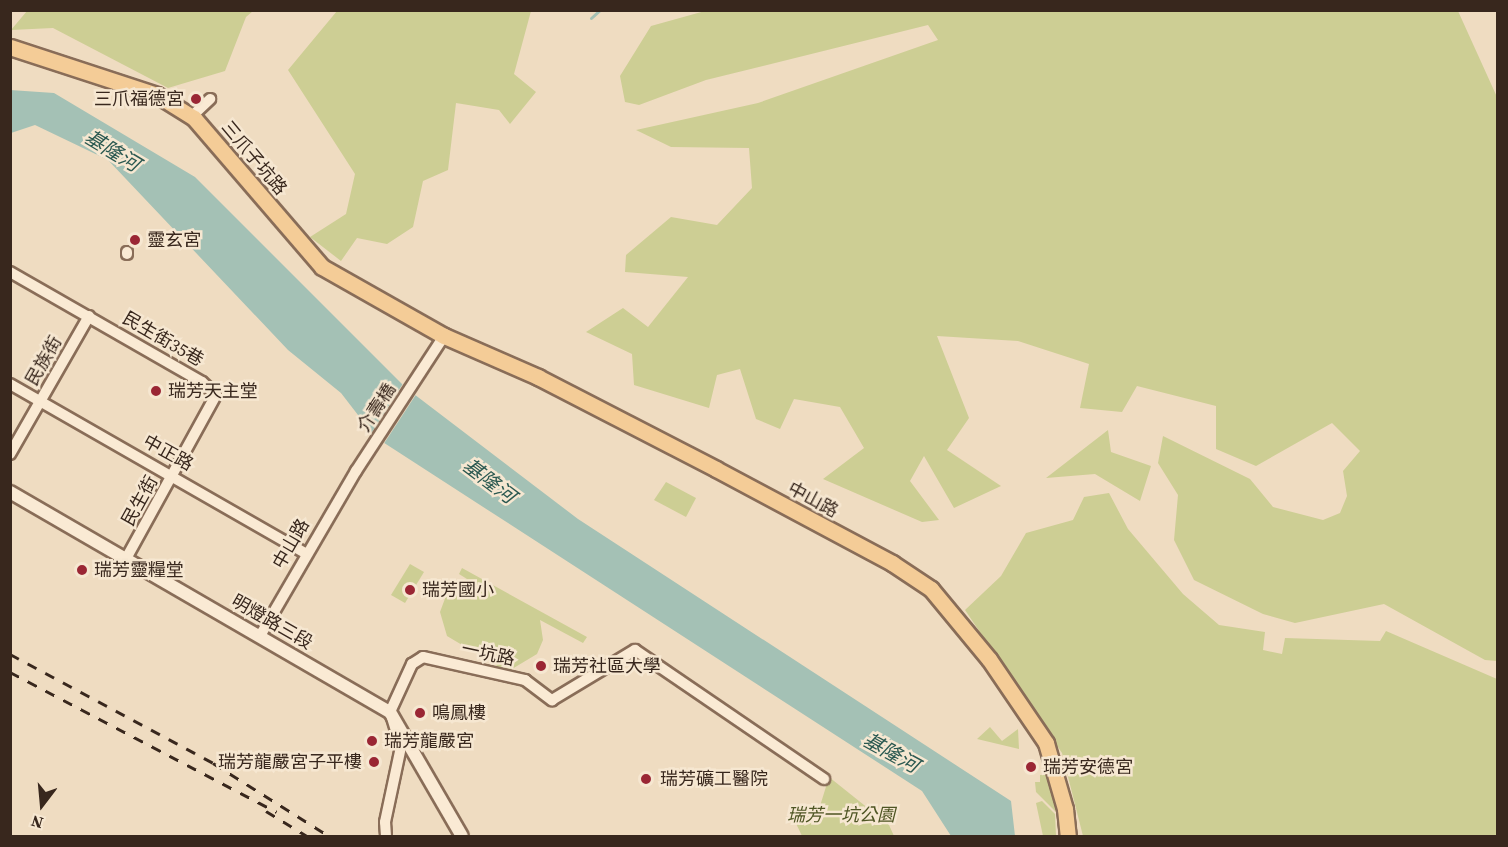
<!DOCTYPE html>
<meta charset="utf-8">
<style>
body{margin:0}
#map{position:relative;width:1508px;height:847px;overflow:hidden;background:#efdcc1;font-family:"Source Serif 4","Noto Sans TC",serif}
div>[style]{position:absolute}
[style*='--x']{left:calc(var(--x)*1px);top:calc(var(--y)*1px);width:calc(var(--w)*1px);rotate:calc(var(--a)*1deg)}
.green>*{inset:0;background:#cdce94}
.water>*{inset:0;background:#a4c1b5}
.pier>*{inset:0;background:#efdcc1}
.stream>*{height:3px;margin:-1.5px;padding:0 1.5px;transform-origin:1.5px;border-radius:1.5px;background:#a4c1b5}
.roads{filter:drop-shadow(2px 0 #896d58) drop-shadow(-2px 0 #896d58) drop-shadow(0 2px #896d58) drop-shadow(0 -2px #896d58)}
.minor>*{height:10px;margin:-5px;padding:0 5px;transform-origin:5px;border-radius:5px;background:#faead4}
.tertiary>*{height:12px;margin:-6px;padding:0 6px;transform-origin:6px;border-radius:6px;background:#faead4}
.primary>*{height:15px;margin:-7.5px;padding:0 7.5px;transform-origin:7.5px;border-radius:7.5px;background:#f4cc97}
.rail>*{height:3px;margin-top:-1.5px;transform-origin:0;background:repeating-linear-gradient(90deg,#38271d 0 10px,transparent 0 20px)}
.dots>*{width:16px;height:16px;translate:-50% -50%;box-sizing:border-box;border:3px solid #f6e7d1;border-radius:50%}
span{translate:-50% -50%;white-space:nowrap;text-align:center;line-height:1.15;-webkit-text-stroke:5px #f6e7d1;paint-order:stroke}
.poi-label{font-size:18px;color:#38271d}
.right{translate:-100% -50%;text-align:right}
.left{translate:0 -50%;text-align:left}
.street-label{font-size:18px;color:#38271d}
.park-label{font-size:18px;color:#4e5523;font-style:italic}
.water-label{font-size:20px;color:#2b5951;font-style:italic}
.frame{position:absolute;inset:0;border:12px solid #38271d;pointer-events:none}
.north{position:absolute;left:12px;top:775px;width:60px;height:60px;-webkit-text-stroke:4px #f6e7d1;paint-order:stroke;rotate:196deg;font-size:16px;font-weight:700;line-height:24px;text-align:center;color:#38271d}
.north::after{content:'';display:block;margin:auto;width:21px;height:27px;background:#38271d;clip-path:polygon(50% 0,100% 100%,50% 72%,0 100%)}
</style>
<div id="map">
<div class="green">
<div style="clip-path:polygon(27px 11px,27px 10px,253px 11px,246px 17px,225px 71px,168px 88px,53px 28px,11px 30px)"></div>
<div style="clip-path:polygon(337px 11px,531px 11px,514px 74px,536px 92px,510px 124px,499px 110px,456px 103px,448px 170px,423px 181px,413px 227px,387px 244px,357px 238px,341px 261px,310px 237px,346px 214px,355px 174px,288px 70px)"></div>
<div style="clip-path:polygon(705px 11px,1458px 11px,1497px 97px,1497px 661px,1485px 660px,1384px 604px,1295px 623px,1263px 614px,1194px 580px,1174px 540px,1178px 495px,1158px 463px,1163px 436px,1250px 479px,1273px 507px,1323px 520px,1340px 513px,1347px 496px,1343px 471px,1360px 451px,1332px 423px,1256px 466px,1216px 449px,1216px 406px,1137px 386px,1122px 412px,1080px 408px,1089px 364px,1018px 341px,937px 336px,969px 418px,947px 450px,1001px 486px,954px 508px,924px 456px,910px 481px,939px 520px,922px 522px,823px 479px,864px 448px,840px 407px,794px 399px,780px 429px,756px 419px,740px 369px,717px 375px,709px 408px,634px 385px,632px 354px,586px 332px,623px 308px,648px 327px,688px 277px,625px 272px,626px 255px,671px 217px,717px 225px,752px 188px,749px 148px,671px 147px,636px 130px,758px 103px,938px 40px,928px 25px,706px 80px,639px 105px,625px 102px,620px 76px,651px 26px)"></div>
<div style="clip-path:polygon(1108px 430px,1111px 452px,1151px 466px,1140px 501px,1095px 474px,1046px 478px)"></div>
<div style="clip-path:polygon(666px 482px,696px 498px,686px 517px,654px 500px)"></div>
<div style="clip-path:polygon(1109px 493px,1128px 529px,1183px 594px,1219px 625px,1265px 632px,1263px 650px,1282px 654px,1285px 638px,1380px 641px,1386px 631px,1497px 679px,1497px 836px,1083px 836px,1062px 753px,965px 610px,1001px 576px,1026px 533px,1073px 520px,1084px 497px)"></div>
<div style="clip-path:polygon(410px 564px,424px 572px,405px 603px,391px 595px)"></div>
<div style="clip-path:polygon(462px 568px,587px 637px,583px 643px,540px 620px,543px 640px,537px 654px,512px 669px,499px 667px,447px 636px,440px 612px,450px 585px,467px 579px,459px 574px)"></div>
<div style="clip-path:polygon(990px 727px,1002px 741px,1018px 729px,1019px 749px,977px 739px)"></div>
<div style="clip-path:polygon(1040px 775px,1050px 775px,1056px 812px,1036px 792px,1035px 782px,1040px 782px)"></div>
<div style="clip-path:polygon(829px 777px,889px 825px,894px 836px,802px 836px,792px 815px,820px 806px)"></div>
<div style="clip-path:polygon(1042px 801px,1055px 814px,1056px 836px,1043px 836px,1036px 803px)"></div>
</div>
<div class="water">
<div style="clip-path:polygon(10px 90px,54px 93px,195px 177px,406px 388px,578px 519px,1011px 801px,1015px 836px,951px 836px,922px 791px,375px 437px,341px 393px,288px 350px,108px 160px,35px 125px,11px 133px)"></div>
</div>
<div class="pier">
<div style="clip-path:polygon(404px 382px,417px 393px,383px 445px,370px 435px)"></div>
</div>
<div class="stream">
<div style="--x:591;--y:18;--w:12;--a:-42"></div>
</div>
<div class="roads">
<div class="minor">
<div style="--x:192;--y:116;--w:25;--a:-43"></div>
<div style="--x:127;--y:254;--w:2;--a:-90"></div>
<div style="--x:10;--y:272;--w:221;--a:29.8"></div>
<div style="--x:202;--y:382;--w:19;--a:43"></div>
<div style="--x:216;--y:395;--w:187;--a:118.8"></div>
<div style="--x:10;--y:384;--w:342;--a:29.8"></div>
<div style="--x:10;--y:454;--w:159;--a:-60.2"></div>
<div style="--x:260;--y:636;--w:191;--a:-59.8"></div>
<div style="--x:356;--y:471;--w:161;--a:-56.9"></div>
<div style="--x:386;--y:836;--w:14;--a:-94"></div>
<div style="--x:385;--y:822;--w:77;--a:-78"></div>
<div style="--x:401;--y:747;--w:37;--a:-107"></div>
<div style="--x:390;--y:712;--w:53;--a:-65.4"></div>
<div style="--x:412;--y:664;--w:13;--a:-32"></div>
<div style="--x:423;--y:657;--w:105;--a:12.7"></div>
<div style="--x:525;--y:680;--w:34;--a:37"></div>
<div style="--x:552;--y:700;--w:97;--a:-31.1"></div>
<div style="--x:635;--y:650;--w:229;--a:34.3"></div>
</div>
<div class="tertiary">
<div style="--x:10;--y:492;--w:439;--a:30.1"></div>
<div style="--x:390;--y:712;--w:143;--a:59.9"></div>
</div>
<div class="primary">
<div style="--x:10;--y:47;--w:155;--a:18.1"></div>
<div style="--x:157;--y:95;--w:44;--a:31.9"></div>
<div style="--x:194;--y:118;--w:196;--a:49.3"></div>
<div style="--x:322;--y:267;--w:140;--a:29.5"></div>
<div style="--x:444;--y:336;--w:103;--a:23.6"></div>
<div style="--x:538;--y:377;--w:200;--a:27.3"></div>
<div style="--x:716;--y:469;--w:200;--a:28.1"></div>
<div style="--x:892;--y:563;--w:47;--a:33.7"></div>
<div style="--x:931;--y:589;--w:91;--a:50.4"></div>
<div style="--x:989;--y:659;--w:102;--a:55.8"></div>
<div style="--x:1046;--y:743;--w:69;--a:73.9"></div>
<div style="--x:1065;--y:809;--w:27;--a:84"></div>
</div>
</div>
<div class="rail">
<div style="--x:10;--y:654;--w:230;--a:28.2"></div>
<div style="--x:213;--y:763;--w:137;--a:32.2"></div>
<div style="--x:10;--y:672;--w:301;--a:27.7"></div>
<div style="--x:266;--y:811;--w:48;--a:31.4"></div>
</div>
<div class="dots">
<div style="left:196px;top:99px;background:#9a2634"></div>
<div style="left:135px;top:240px;background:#9a2634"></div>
<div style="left:156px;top:391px;background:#9a2634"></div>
<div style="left:82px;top:570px;background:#9a2634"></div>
<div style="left:410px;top:590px;background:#9a2634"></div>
<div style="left:541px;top:666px;background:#9a2634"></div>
<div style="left:420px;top:713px;background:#9a2634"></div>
<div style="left:372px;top:741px;background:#9a2634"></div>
<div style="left:374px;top:762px;background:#9a2634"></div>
<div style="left:1031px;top:767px;background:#9a2634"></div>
<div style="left:646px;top:779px;background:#9a2634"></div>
</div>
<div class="poi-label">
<span class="right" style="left:184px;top:99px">三爪福德宮</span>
<span class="left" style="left:147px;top:240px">靈玄宮</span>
<span class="left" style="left:168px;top:391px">瑞芳天主堂</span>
<span class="left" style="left:94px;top:570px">瑞芳靈糧堂</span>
<span class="left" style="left:422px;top:590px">瑞芳國小</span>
<span class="left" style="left:553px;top:666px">瑞芳社區大學</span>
<span class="left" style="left:432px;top:713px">鳴鳳樓</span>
<span class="left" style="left:384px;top:741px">瑞芳龍嚴宮</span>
<span class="right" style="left:362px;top:762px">瑞芳龍嚴宮子平樓</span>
<span class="left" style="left:1043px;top:767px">瑞芳安德宮</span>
<span class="left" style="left:660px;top:779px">瑞芳礦工醫院</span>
</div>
<div class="street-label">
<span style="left:254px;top:158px;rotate:50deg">三爪子坑路</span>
<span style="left:163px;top:339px;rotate:30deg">民生街35巷</span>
<span style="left:44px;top:361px;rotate:-60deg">民族街</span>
<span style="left:377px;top:408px;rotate:-57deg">介壽橋</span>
<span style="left:168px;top:453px;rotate:29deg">中正路</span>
<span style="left:813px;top:500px;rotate:28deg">中山路</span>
<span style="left:140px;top:501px;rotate:-61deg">民生街</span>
<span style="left:291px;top:544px;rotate:-60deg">中山路</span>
<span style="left:272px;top:622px;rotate:30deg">明燈路三段</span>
<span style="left:488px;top:654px;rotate:12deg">一坑路</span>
</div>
<div class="park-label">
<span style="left:841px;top:815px">瑞芳一坑公園</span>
</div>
<div class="water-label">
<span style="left:112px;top:151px;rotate:31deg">基隆河</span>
<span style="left:489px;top:481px;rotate:37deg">基隆河</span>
<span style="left:891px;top:753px;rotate:29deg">基隆河</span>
</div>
<div class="frame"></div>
<div class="north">N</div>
</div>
